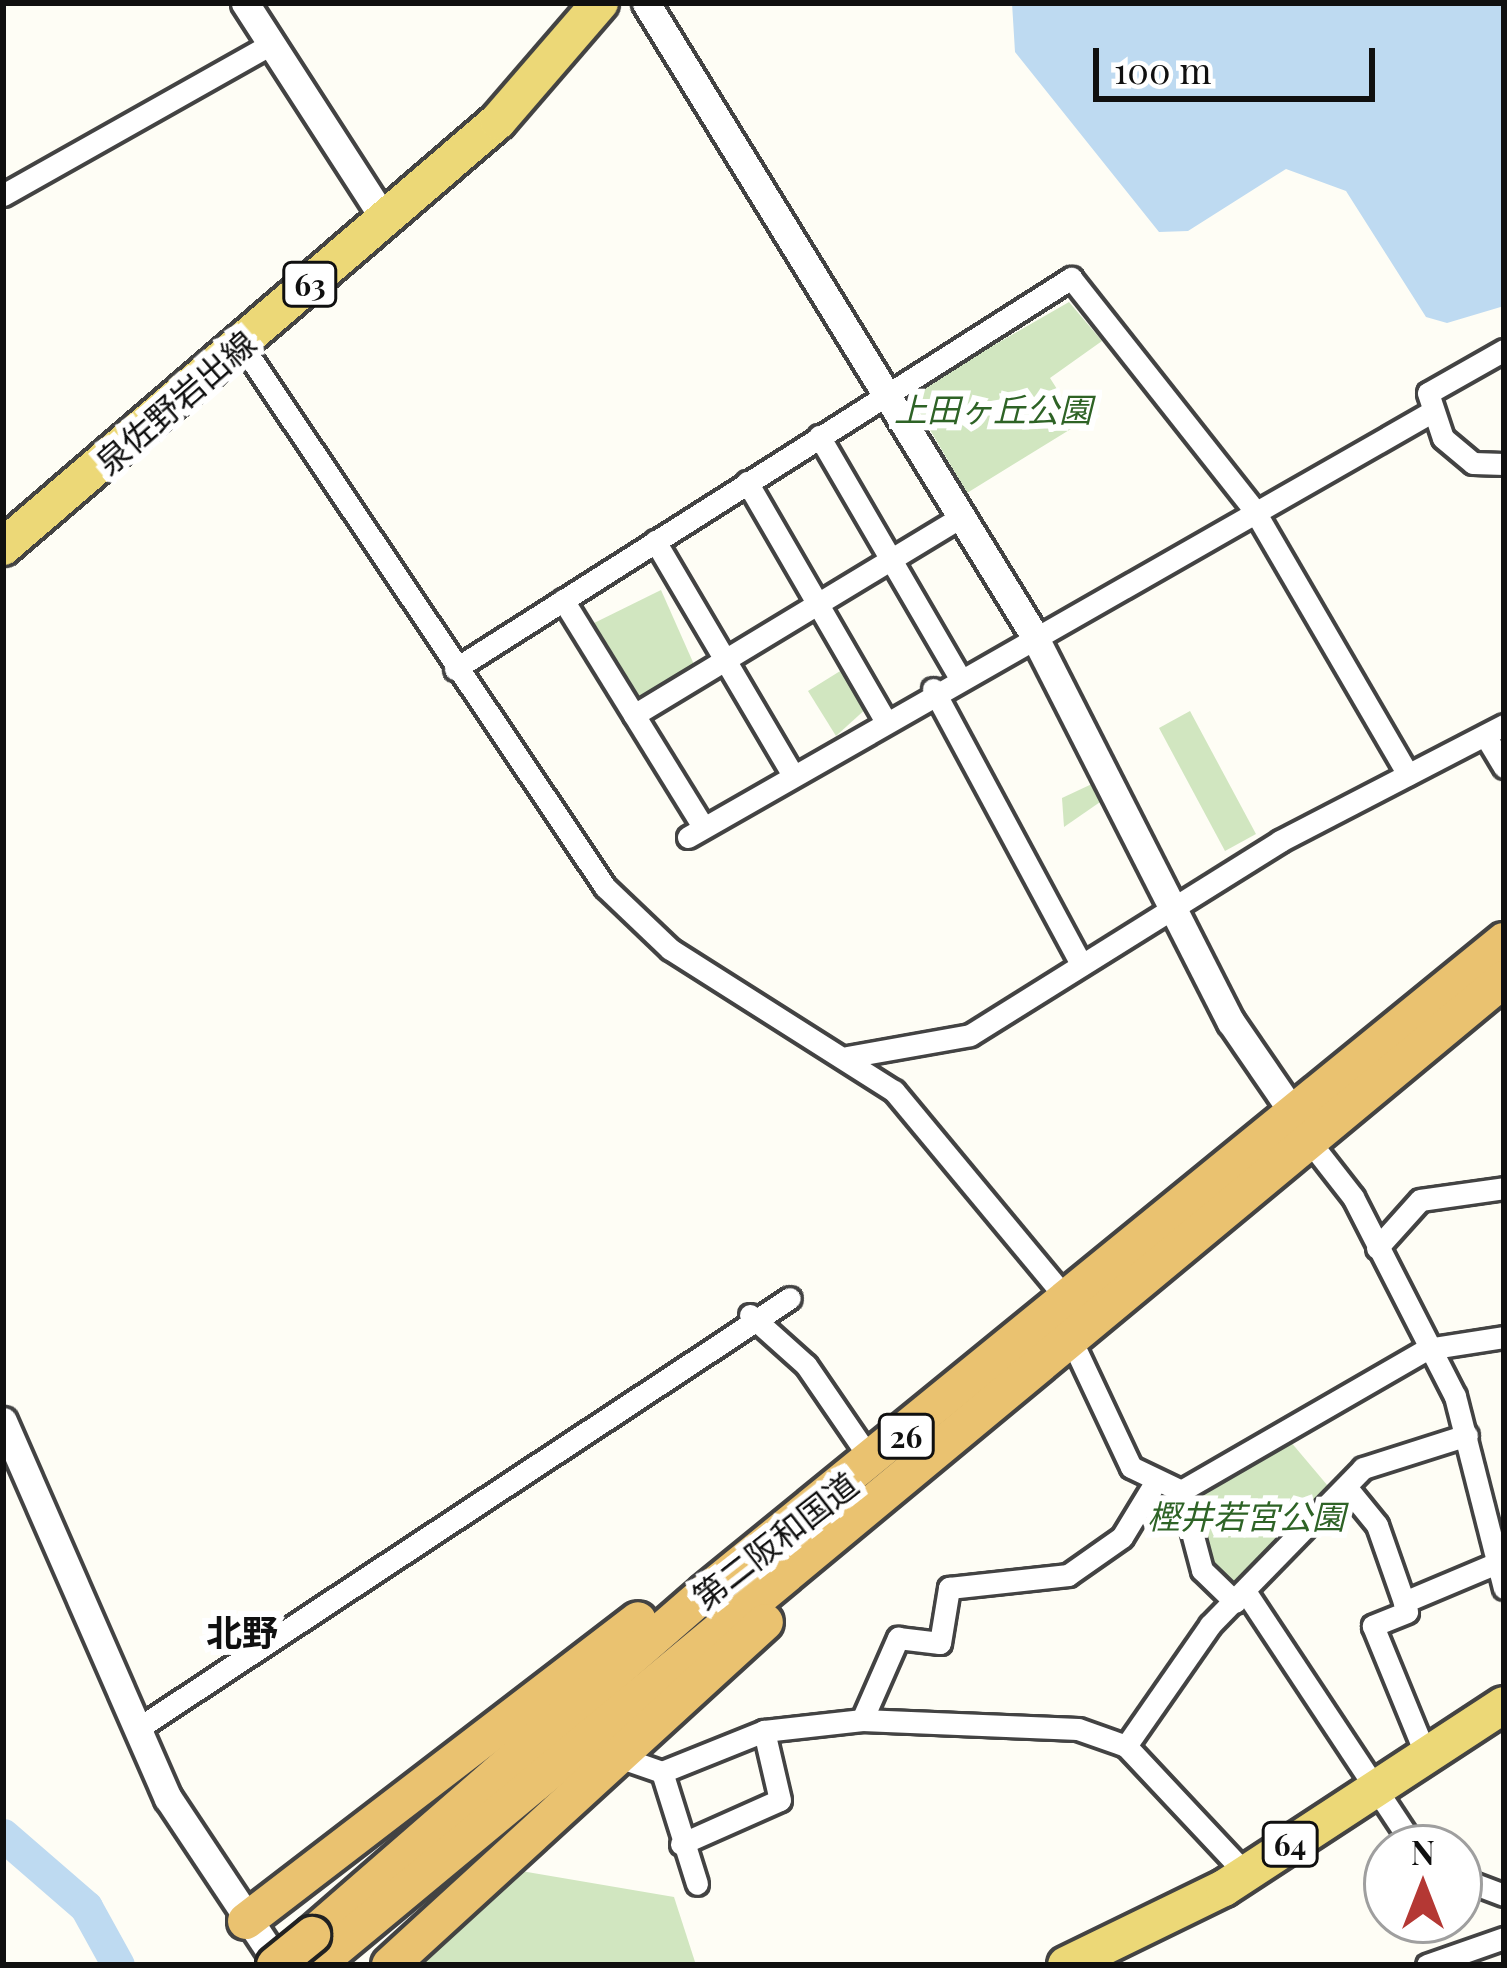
<!DOCTYPE html>
<meta charset="utf-8">
<style>
body{margin:0}
#map{position:relative;width:1507px;height:1968px;overflow:hidden;background:#fefdf5;font-family:"Playfair Display","Noto Sans JP",serif}
div>[style]{position:absolute}
[style*='--x']{left:calc(var(--x)*1px);top:calc(var(--y)*1px);width:calc(var(--w)*1px);rotate:calc(var(--a)*1deg)}
.green>*{inset:0;background:#d1e6c0}
.water>*{inset:0;background:#bedaf1}
.river>*{height:33px;margin:-16.5px;padding:0 16.5px;transform-origin:16.5px;border-radius:16.5px;background:#bedaf1}
.roads{filter:drop-shadow(3px 0 #434343) drop-shadow(-3px 0 #434343) drop-shadow(0 3px #434343) drop-shadow(0 -3px #434343)}
.minor>*{height:21px;margin:-10.5px;padding:0 10.5px;transform-origin:10.5px;border-radius:10.5px;background:#fff}
.tertiary>*{height:27px;margin:-13.5px;padding:0 13.5px;transform-origin:13.5px;border-radius:13.5px;background:#fff}
.primary>*{height:36px;margin:-18px;padding:0 18px;transform-origin:18px;border-radius:18px;background:#ecd877}
.trunk>*{height:36px;margin:-18px;padding:0 18px;transform-origin:18px;border-radius:18px;background:#eac270}
.bridges{filter:drop-shadow(3px 0 #212121) drop-shadow(-3px 0 #212121) drop-shadow(0 3px #212121) drop-shadow(0 -3px #212121)}
.trunk-bridge>*{height:36px;margin:-18px;padding:0 18px;transform-origin:18px;border-radius:18px;background:#eac270}
span{translate:-50% -50%;white-space:nowrap;text-align:center;line-height:1.15;-webkit-text-stroke:12px #fff;paint-order:stroke}
.shield-label span{padding:3px 9px;background:#fff;border:3px solid;border-radius:9px;-webkit-text-stroke-width:0}
.shield-label{font-size:30px;color:#101010;font-weight:700}
.street-label{font-size:33px;color:#101010}
.park-label{font-size:33px;color:#2e6326;font-style:italic}
.neighbourhood-label{font-size:36px;color:#101010;font-weight:700}
.frame{position:absolute;inset:0;border:6px solid #101010;pointer-events:none}
.north{position:absolute;left:1363px;top:1824px;width:120px;height:120px;box-sizing:border-box;background:#fff;border:3px solid #9f9f9f;border-radius:50%;rotate:0deg;font-size:33px;font-weight:700;line-height:48px;text-align:center;color:#101010}
.north::after{content:'';display:block;margin:auto;width:42px;height:54px;background:#b43834;clip-path:polygon(50% 0,100% 100%,50% 72%,0 100%)}
.scale{position:absolute;left:1093px;top:48px;width:282px;height:54px;box-sizing:border-box;border:6px solid #101010;border-top:0;padding-left:15px;font-size:36px;line-height:42px;white-space:nowrap;color:#101010;-webkit-text-stroke:9px #fff;paint-order:stroke}
</style>
<div id="map">
<div class="green">
<div style="clip-path:polygon(1069px 302px,1102px 341px,1050px 378px,1079px 424px,967px 493px,909px 394px)"></div>
<div style="clip-path:polygon(661px 590px,696px 669px,636px 708px,586px 627px)"></div>
<div style="clip-path:polygon(845px 668px,869px 706px,836px 736px,808px 691px)"></div>
<div style="clip-path:polygon(1190px 711px,1256px 834px,1225px 851px,1159px 728px)"></div>
<div style="clip-path:polygon(1094px 783px,1103px 800px,1064px 827px,1062px 798px)"></div>
<div style="clip-path:polygon(1290px 1441px,1333px 1492px,1235px 1592px,1205px 1563px,1190px 1493px)"></div>
<div style="clip-path:polygon(504px 1868px,674px 1897px,696px 1965px,402px 1965px)"></div>
</div>
<div class="water">
<div style="clip-path:polygon(1012px 3px,1504px 3px,1504px 306px,1447px 323px,1426px 317px,1346px 191px,1286px 169px,1188px 231px,1159px 232px,1015px 52px)"></div>
</div>
<div class="river">
<div style="--x:3;--y:1835;--w:110;--a:40.9"></div>
<div style="--x:86;--y:1907;--w:66;--a:61.1"></div>
</div>
<div class="roads">
<div class="minor">
<div style="--x:3;--y:195;--w:308;--a:-29.4"></div>
<div style="--x:241;--y:344;--w:654;--a:56.16"></div>
<div style="--x:605;--y:887;--w:90;--a:43.6"></div>
<div style="--x:670;--y:949;--w:265;--a:32.4"></div>
<div style="--x:894;--y:1091;--w:274;--a:50.3"></div>
<div style="--x:1504;--y:350;--w:87;--a:150.5"></div>
<div style="--x:1428;--y:393;--w:47;--a:71.6"></div>
<div style="--x:1443;--y:438;--w:39;--a:40"></div>
<div style="--x:1473;--y:463;--w:31;--a:2"></div>
<div style="--x:819;--y:436;--w:276;--a:59.8"></div>
<div style="--x:747;--y:482;--w:273;--a:59.9"></div>
<div style="--x:655;--y:541;--w:270;--a:59.5"></div>
<div style="--x:563;--y:600;--w:267;--a:58.3"></div>
<div style="--x:455;--y:669;--w:730;--a:-32.4"></div>
<div style="--x:1071;--y:278;--w:295;--a:51.7"></div>
<div style="--x:1254;--y:510;--w:306;--a:59.8"></div>
<div style="--x:933;--y:689;--w:308;--a:61.7"></div>
<div style="--x:634;--y:715;--w:382;--a:-31.2"></div>
<div style="--x:1486;--y:737;--w:35;--a:59"></div>
<div style="--x:688;--y:837;--w:852;--a:-29.75"></div>
<div style="--x:847;--y:1057;--w:125;--a:-10.1"></div>
<div style="--x:970;--y:1035;--w:366;--a:-32"></div>
<div style="--x:1280;--y:841;--w:252;--a:-27.4"></div>
<div style="--x:1310;--y:1142;--w:70;--a:52"></div>
<div style="--x:1353;--y:1197;--w:224;--a:62.9"></div>
<div style="--x:1455;--y:1396;--w:198;--a:75.7"></div>
<div style="--x:1377;--y:1248;--w:64;--a:-48.1"></div>
<div style="--x:1420;--y:1200;--w:85;--a:-8.1"></div>
<div style="--x:750;--y:1315;--w:75;--a:41.8"></div>
<div style="--x:806;--y:1365;--w:115;--a:55.6"></div>
<div style="--x:1068;--y:1333;--w:148;--a:64.8"></div>
<div style="--x:1131;--y:1467;--w:55;--a:25.6"></div>
<div style="--x:1181;--y:1491;--w:284;--a:-30"></div>
<div style="--x:1427;--y:1349;--w:78;--a:-8.9"></div>
<div style="--x:1346;--y:1487;--w:49;--a:50.8"></div>
<div style="--x:1377;--y:1525;--w:82;--a:70.7"></div>
<div style="--x:1404;--y:1602;--w:10;--a:73"></div>
<div style="--x:1407;--y:1612;--w:37;--a:158"></div>
<div style="--x:1373;--y:1626;--w:145;--a:67.7"></div>
<div style="--x:1181;--y:1491;--w:82;--a:75.1"></div>
<div style="--x:1202;--y:1570;--w:46;--a:44.1"></div>
<div style="--x:1245;--y:1591;--w:308;--a:56.5"></div>
<div style="--x:1404;--y:1602;--w:95;--a:-22.8"></div>
<div style="--x:862;--y:1720;--w:90;--a:-66.3"></div>
<div style="--x:898;--y:1638;--w:42;--a:6.8"></div>
<div style="--x:940;--y:1643;--w:56;--a:-80.7"></div>
<div style="--x:949;--y:1588;--w:120;--a:-6.2"></div>
<div style="--x:1068;--y:1575;--w:66;--a:-35.1"></div>
<div style="--x:1122;--y:1537;--w:60;--a:-58.7"></div>
<div style="--x:137;--y:1729;--w:782;--a:-33.43"></div>
<div style="--x:1126;--y:1746;--w:147;--a:-55.2"></div>
<div style="--x:1210;--y:1625;--w:219;--a:-45.7"></div>
<div style="--x:1363;--y:1468;--w:109;--a:-17.6"></div>
<div style="--x:616;--y:1756;--w:49;--a:19.2"></div>
<div style="--x:662;--y:1772;--w:110;--a:-21.9"></div>
<div style="--x:764;--y:1731;--w:99;--a:-6.4"></div>
<div style="--x:862;--y:1720;--w:216;--a:2.4"></div>
<div style="--x:1078;--y:1729;--w:51;--a:19.5"></div>
<div style="--x:1126;--y:1746;--w:175;--a:46.8"></div>
<div style="--x:662;--y:1772;--w:117;--a:72.6"></div>
<div style="--x:681;--y:1844;--w:108;--a:-24"></div>
<div style="--x:780;--y:1800;--w:71;--a:-103.1"></div>
<div style="--x:1459;--y:1878;--w:48;--a:20.7"></div>
<div style="--x:1427;--y:1965;--w:82;--a:-19.3"></div>
</div>
<div class="tertiary">
<div style="--x:245;--y:3;--w:257;--a:57.2"></div>
<div style="--x:646;--y:3;--w:738;--a:58.46"></div>
<div style="--x:1032;--y:632;--w:438;--a:63"></div>
<div style="--x:1231;--y:1022;--w:127;--a:55.6"></div>
<div style="--x:3;--y:1421;--w:412;--a:66.4"></div>
<div style="--x:168;--y:1798;--w:201;--a:56.4"></div>
</div>
<div class="primary">
<div style="--x:3;--y:547;--w:653;--a:-40.72"></div>
<div style="--x:498;--y:121;--w:156;--a:-49.2"></div>
<div style="--x:1066;--y:1965;--w:176;--a:-26"></div>
<div style="--x:1224;--y:1888;--w:334;--a:-33.2"></div>
</div>
<div class="trunk">
<div style="--x:246;--y:1921;--w:494;--a:-37.5"></div>
<div style="--x:312;--y:1935;--w:521;--a:-41.03"></div>
<div style="--x:705;--y:1593;--w:1031;--a:-39.22"></div>
<div style="--x:316;--y:1965;--w:1544;--a:-39.69"></div>
<div style="--x:390;--y:1965;--w:508;--a:-42.45"></div>
</div>
</div>
<div class="bridges">
<div class="trunk-bridge">
<div style="--x:275;--y:1965;--w:48;--a:-39"></div>
</div>
</div>
<div class="shield-label">
<span style="left:310px;top:284px">63</span>
<span style="left:906px;top:1436px">26</span>
<span style="left:1290px;top:1844px">64</span>
</div>
<div class="street-label">
<span style="left:175px;top:402px;rotate:-41deg">泉佐野岩出線</span>
<span style="left:775px;top:1540px;rotate:-38deg">第二阪和国道</span>
</div>
<div class="park-label">
<span style="left:993px;top:409px">上田ヶ丘公園</span>
<span style="left:1246px;top:1516px">樫井若宮公園</span>
</div>
<div class="neighbourhood-label">
<span style="left:242px;top:1632px">北野</span>
</div>
<div class="frame"></div>
<div class="north">N</div>
<div class="scale">100 m</div>
</div>
